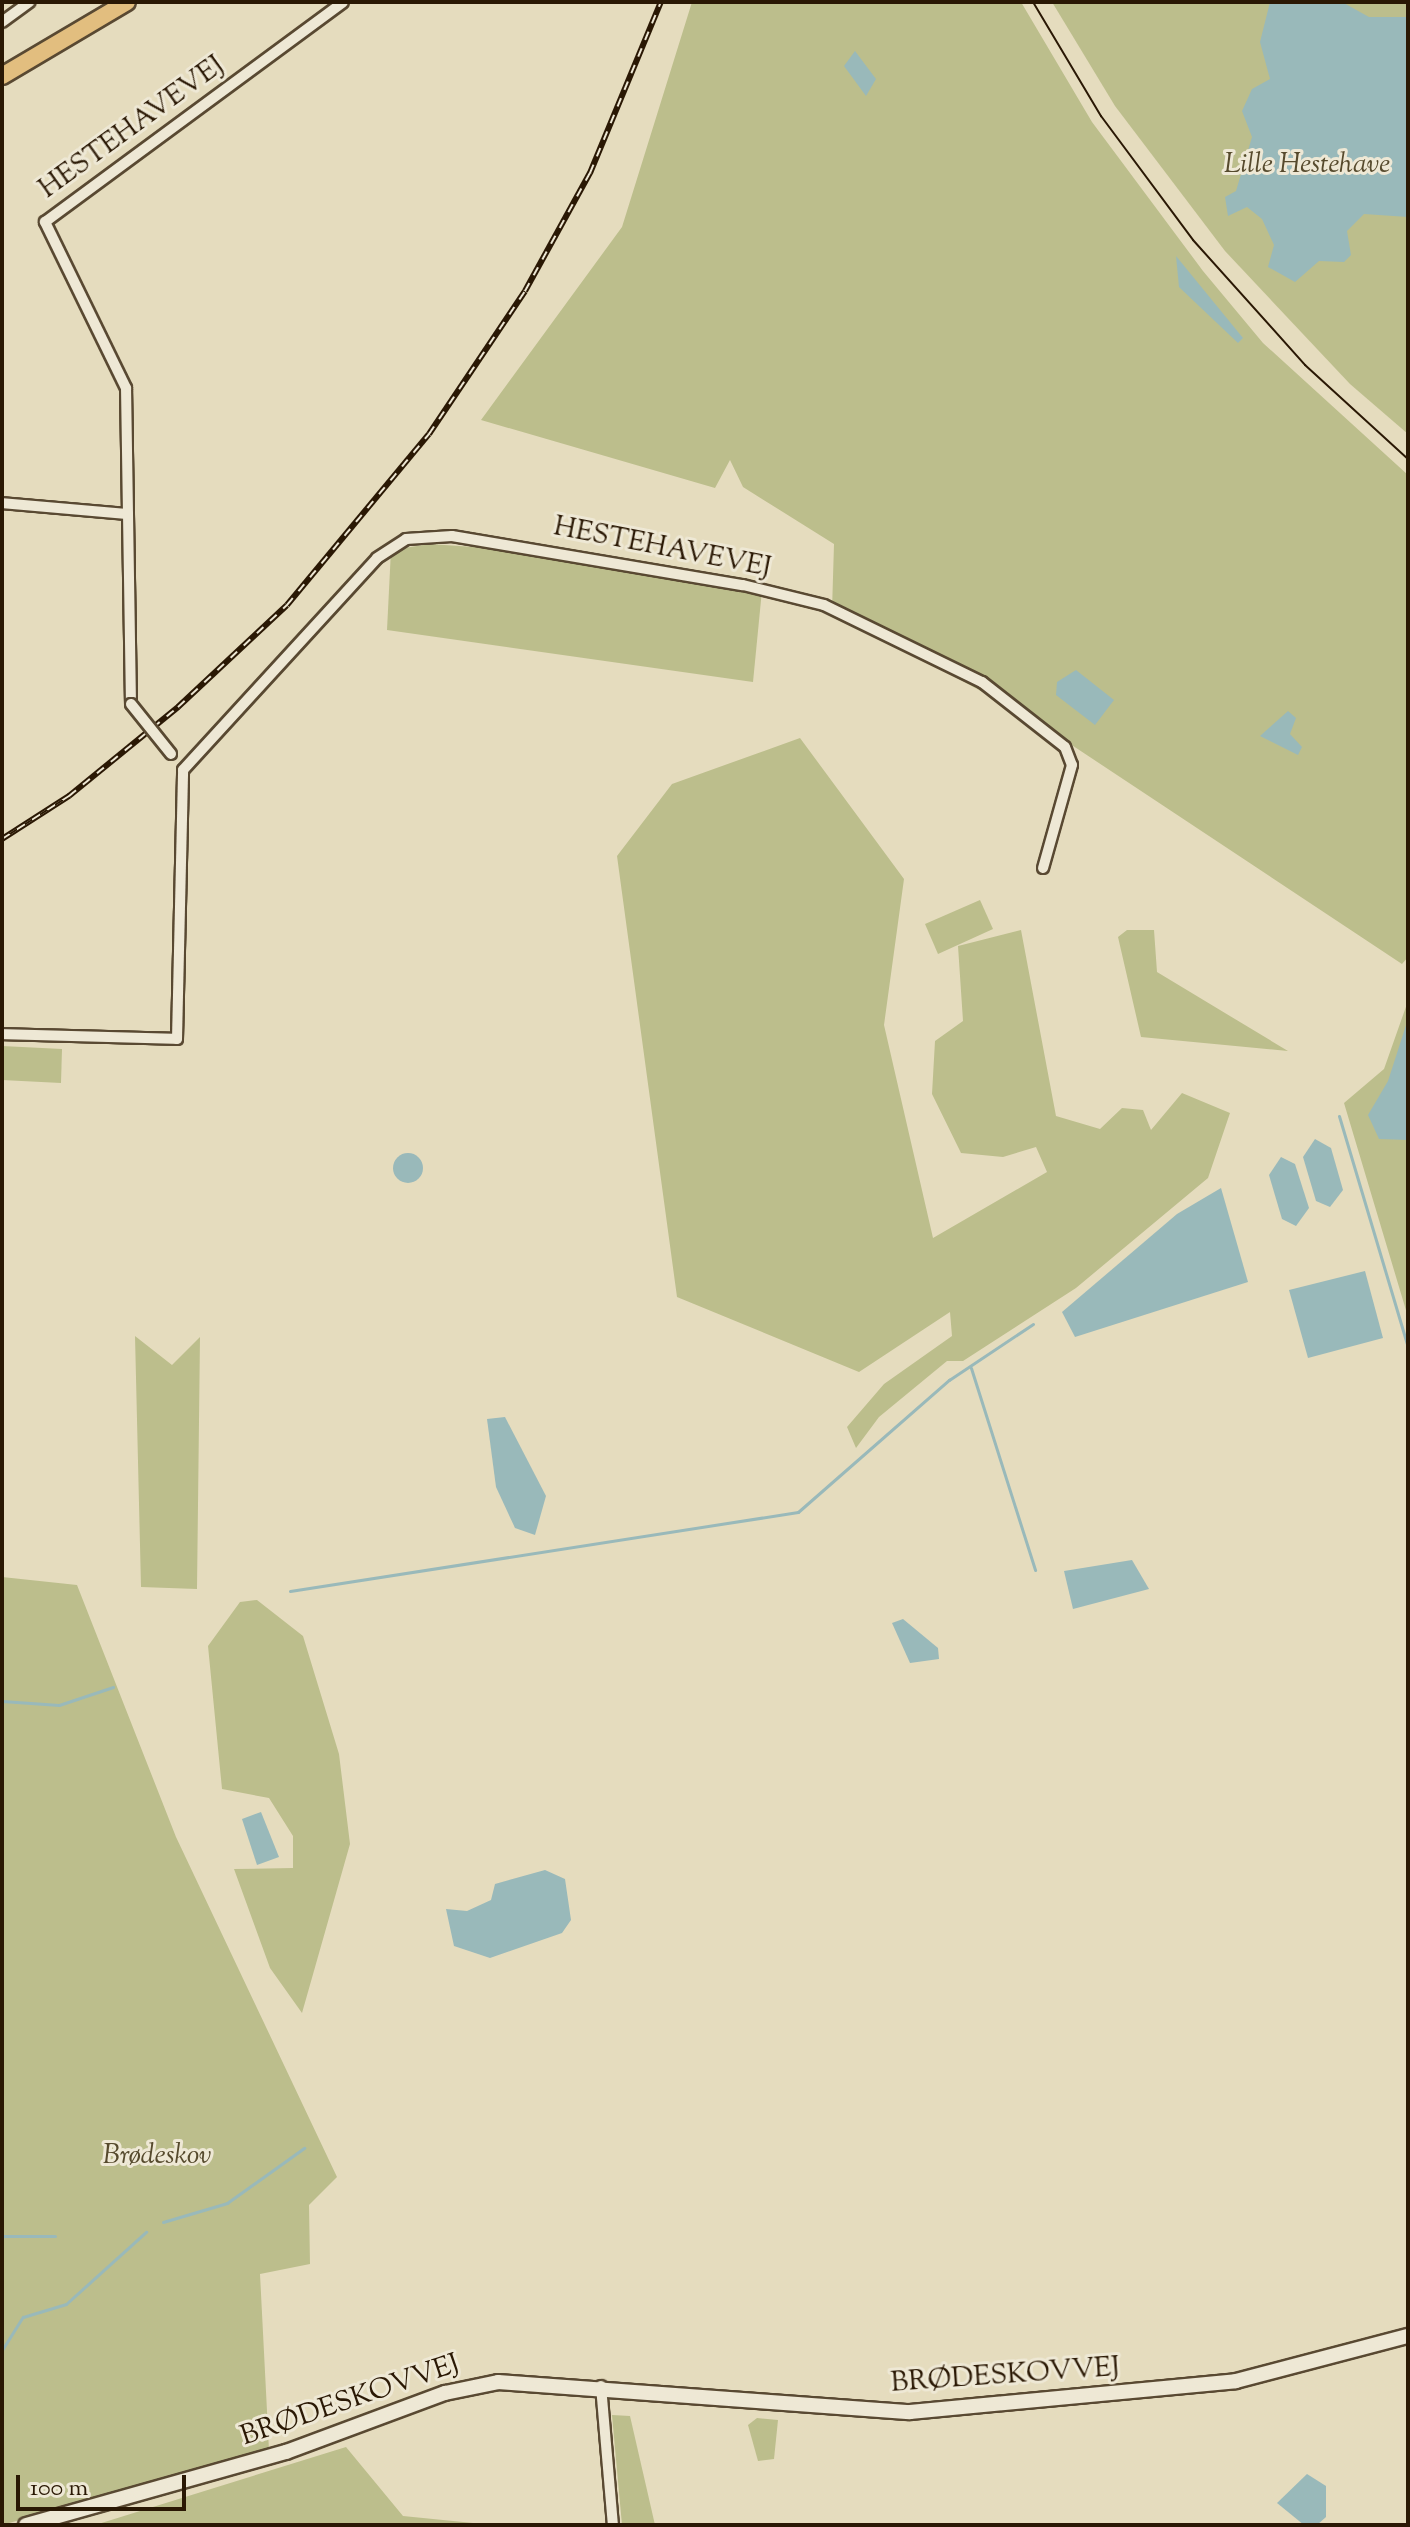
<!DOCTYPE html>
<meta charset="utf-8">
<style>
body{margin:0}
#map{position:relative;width:1410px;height:2527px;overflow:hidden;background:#e5dcbe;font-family:"Sorts Mill Goudy",serif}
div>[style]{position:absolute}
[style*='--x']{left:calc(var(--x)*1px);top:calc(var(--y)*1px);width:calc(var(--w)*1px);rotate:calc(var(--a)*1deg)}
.green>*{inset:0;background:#bcbe8c}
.water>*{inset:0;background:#99b9ba}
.round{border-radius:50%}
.stream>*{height:3px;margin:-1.5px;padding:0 1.5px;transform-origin:1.5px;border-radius:1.5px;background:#99b9ba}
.roads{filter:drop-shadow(2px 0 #594932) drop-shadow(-2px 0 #594932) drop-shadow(0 2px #594932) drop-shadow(0 -2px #594932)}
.street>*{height:10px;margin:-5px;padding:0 5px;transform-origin:5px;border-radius:5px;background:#eee8d5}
.secondary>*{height:14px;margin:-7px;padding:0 7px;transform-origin:7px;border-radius:7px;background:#eee8d5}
.primary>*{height:16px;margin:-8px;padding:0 8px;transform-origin:8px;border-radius:8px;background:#e2be7f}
.tram>*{height:2px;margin:-1px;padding:0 1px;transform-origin:1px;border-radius:1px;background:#2a1804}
.rail>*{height:6px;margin-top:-3px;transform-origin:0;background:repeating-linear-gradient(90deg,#eee8d5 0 9px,#2a1804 0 18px);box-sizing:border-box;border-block:2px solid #2a1804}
.bridges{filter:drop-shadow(2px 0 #594932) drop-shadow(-2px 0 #594932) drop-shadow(0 2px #594932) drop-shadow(0 -2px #594932)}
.street-bridge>*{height:10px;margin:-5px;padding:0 5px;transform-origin:5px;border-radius:5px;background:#eee8d5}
span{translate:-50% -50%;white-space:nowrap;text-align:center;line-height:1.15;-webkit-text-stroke:6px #eee8d5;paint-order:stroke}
.street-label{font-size:28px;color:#2a1804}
.park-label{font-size:28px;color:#564a2d;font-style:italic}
.frame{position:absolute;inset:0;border:4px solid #2a1804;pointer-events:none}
.scale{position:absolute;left:16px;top:2475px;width:170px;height:36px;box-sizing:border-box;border:4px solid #2a1804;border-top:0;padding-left:10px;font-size:24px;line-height:28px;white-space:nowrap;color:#2a1804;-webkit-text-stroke:6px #eee8d5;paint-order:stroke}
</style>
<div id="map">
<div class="green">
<div style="clip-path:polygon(692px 2px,1021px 2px,1092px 122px,1203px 271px,1263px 343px,1408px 475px,1408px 957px,1402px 964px,1034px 720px,832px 610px,834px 544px,743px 487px,730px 460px,715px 488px,481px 420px,622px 227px)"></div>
<div style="clip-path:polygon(1052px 2px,1408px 2px,1408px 434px,1350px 384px,1225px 251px,1115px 106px)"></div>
<div style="clip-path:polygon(430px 544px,517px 550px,762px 590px,753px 682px,387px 630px,391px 550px)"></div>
<div style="clip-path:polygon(800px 738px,904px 879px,884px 1025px,933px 1238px,1047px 1172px,1036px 1147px,1003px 1157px,961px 1153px,932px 1094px,935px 1041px,963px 1021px,958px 946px,1021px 930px,1056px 1116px,1100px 1129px,1122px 1108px,1143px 1110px,1151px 1130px,1182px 1093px,1230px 1113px,1208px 1178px,1076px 1288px,963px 1361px,947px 1361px,879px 1417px,856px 1448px,847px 1427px,884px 1384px,952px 1336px,950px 1312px,859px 1372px,677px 1297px,617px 856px,672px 784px)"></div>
<div style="clip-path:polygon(980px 900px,993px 929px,938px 954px,925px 924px)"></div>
<div style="clip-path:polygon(1127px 930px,1154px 930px,1157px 972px,1288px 1051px,1141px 1037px,1118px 937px)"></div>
<div style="clip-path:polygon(1408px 1001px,1408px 1317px,1344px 1103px,1384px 1069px)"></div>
<div style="clip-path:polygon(2px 1046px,62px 1049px,61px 1083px,2px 1080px)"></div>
<div style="clip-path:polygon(135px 1336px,172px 1365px,200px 1337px,197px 1589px,141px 1587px)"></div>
<div style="clip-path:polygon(2px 1577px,77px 1585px,176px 1837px,337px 2177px,309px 2205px,310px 2264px,260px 2274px,269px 2450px,2px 2525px)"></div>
<div style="clip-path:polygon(257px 1600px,303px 1636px,339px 1754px,350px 1844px,302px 2013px,270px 1968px,234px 1869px,293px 1868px,293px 1836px,269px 1798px,222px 1789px,208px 1646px,240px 1602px)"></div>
<div style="clip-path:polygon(612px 2415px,630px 2416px,655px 2525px,622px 2525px)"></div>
<div style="clip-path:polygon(757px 2418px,778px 2420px,774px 2459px,758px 2461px,748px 2425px)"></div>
<div style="clip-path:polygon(346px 2447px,403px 2516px,493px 2525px,95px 2525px)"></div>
</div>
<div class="water">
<div style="clip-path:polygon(1270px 2px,1342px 2px,1369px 17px,1408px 17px,1408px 217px,1364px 214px,1347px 231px,1351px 255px,1344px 262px,1319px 261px,1295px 282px,1268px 267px,1274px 245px,1262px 219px,1247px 207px,1228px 216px,1225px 197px,1236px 191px,1252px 137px,1242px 111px,1252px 89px,1270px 79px,1260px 42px)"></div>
<div style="clip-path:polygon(855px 51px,876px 79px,866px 96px,844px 66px)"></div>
<div style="clip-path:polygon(1176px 256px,1243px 338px,1238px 343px,1179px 287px)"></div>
<div style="clip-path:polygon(1076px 670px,1114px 700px,1095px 725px,1056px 695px,1057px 682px)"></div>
<div style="clip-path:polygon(1288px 711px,1296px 718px,1290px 734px,1302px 747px,1298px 755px,1260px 736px)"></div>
<div style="clip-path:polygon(1408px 1019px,1408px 1140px,1379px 1139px,1368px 1115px,1388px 1081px)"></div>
<div style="clip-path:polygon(1315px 1139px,1331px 1148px,1343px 1190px,1330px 1207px,1316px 1201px,1303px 1157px)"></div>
<div class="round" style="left:393px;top:1153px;width:30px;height:30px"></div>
<div style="clip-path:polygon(1281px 1157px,1295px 1164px,1309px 1208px,1296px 1226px,1282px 1219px,1269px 1175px)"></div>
<div style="clip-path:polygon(1221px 1188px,1248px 1282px,1075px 1337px,1062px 1312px,1177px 1214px)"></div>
<div style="clip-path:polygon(1365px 1271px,1383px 1338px,1308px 1358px,1289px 1290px)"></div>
<div style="clip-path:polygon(505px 1417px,546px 1496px,535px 1535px,515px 1528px,496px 1487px,487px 1419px)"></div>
<div style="clip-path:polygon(1132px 1560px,1149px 1589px,1073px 1609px,1064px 1571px)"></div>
<div style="clip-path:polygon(903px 1619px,938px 1648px,939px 1659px,910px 1663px,892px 1623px)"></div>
<div style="clip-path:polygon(261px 1812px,279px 1857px,257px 1865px,242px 1819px)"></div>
<div style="clip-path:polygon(545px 1870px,565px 1879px,571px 1920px,562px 1933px,490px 1958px,454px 1946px,446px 1909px,467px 1911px,491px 1900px,495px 1884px)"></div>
<div style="clip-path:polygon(1307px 2474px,1326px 2486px,1326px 2517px,1317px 2525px,1304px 2525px,1277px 2503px)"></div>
</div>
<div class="stream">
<div style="--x:1339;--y:1116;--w:241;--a:73.4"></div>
<div style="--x:971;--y:1368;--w:212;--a:72.4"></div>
<div style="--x:290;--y:1591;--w:514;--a:-8.84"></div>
<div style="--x:798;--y:1512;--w:201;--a:-41.2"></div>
<div style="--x:949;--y:1380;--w:101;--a:-33.7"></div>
<div style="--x:2;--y:1701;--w:57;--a:4"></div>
<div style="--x:59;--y:1705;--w:57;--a:-18.4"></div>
<div style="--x:163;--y:2222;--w:67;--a:-16.5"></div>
<div style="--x:227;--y:2203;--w:95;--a:-35.5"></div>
<div style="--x:2;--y:2236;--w:53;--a:0"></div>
<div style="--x:2;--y:2350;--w:39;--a:-58"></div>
<div style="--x:23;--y:2317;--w:45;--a:-16.8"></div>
<div style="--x:66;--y:2304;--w:108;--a:-42"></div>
</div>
<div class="roads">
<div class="street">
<div style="--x:2;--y:22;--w:34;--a:-36"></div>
<div style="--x:2;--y:503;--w:126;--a:5"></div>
<div style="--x:128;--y:514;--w:190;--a:89.1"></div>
<div style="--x:128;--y:514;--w:126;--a:-90.9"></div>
<div style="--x:126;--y:388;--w:185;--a:-116"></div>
<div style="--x:45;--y:222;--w:370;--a:-36.4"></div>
<div style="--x:2;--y:1034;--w:175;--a:1.6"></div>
<div style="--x:177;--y:1039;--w:269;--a:-88.7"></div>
<div style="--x:183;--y:770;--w:287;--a:-47.5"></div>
<div style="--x:377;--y:558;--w:35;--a:-33"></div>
<div style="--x:406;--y:539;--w:46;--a:-3.7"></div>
<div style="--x:452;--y:536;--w:295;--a:9.6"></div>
<div style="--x:743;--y:585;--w:83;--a:13.9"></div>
<div style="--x:824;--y:605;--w:176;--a:26"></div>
<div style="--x:982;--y:682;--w:105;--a:38.1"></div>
<div style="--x:1065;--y:747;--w:19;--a:69"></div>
<div style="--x:1072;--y:765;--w:107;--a:105.7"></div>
<div style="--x:601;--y:2386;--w:140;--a:85.1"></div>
</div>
<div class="secondary">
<div style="--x:26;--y:2525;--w:270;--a:-15.7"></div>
<div style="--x:286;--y:2452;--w:170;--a:-20.4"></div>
<div style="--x:445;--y:2393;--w:54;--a:-11.7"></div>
<div style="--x:498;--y:2382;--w:413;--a:4.2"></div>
<div style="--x:910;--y:2412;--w:327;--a:-5.4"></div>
<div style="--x:1236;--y:2381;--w:178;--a:-14.7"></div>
</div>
<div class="primary">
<div style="--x:2;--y:76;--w:145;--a:-30.6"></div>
</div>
</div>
<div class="tram">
<div style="--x:1033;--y:2;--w:133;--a:59.2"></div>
<div style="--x:1101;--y:116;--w:154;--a:53.4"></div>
<div style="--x:1193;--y:240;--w:168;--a:48.1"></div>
<div style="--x:1305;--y:365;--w:139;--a:42.4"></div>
</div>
<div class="rail">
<div style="--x:2;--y:839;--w:80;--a:-32.7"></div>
<div style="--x:69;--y:796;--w:141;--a:-39.2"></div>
<div style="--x:178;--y:707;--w:149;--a:-43.1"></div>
<div style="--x:287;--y:605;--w:222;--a:-50.3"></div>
<div style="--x:429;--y:434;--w:172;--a:-56.1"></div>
<div style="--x:525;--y:291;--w:135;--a:-61.2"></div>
<div style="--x:590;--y:173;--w:185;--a:-67.5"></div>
</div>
<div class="bridges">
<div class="street-bridge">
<div style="--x:131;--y:704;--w:64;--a:51.3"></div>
</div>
</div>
<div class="street-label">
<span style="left:132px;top:128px;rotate:-36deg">HESTEHAVEVEJ</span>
<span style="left:662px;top:548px;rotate:11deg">HESTEHAVEVEJ</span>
<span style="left:1005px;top:2376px;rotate:-4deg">BRØDESKOVVEJ</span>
<span style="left:350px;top:2401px;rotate:-19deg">BRØDESKOVVEJ</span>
</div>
<div class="park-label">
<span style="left:1307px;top:165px">Lille Hestehave</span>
<span style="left:157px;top:2156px">Brødeskov</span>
</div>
<div class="frame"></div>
<div class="scale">100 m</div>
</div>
